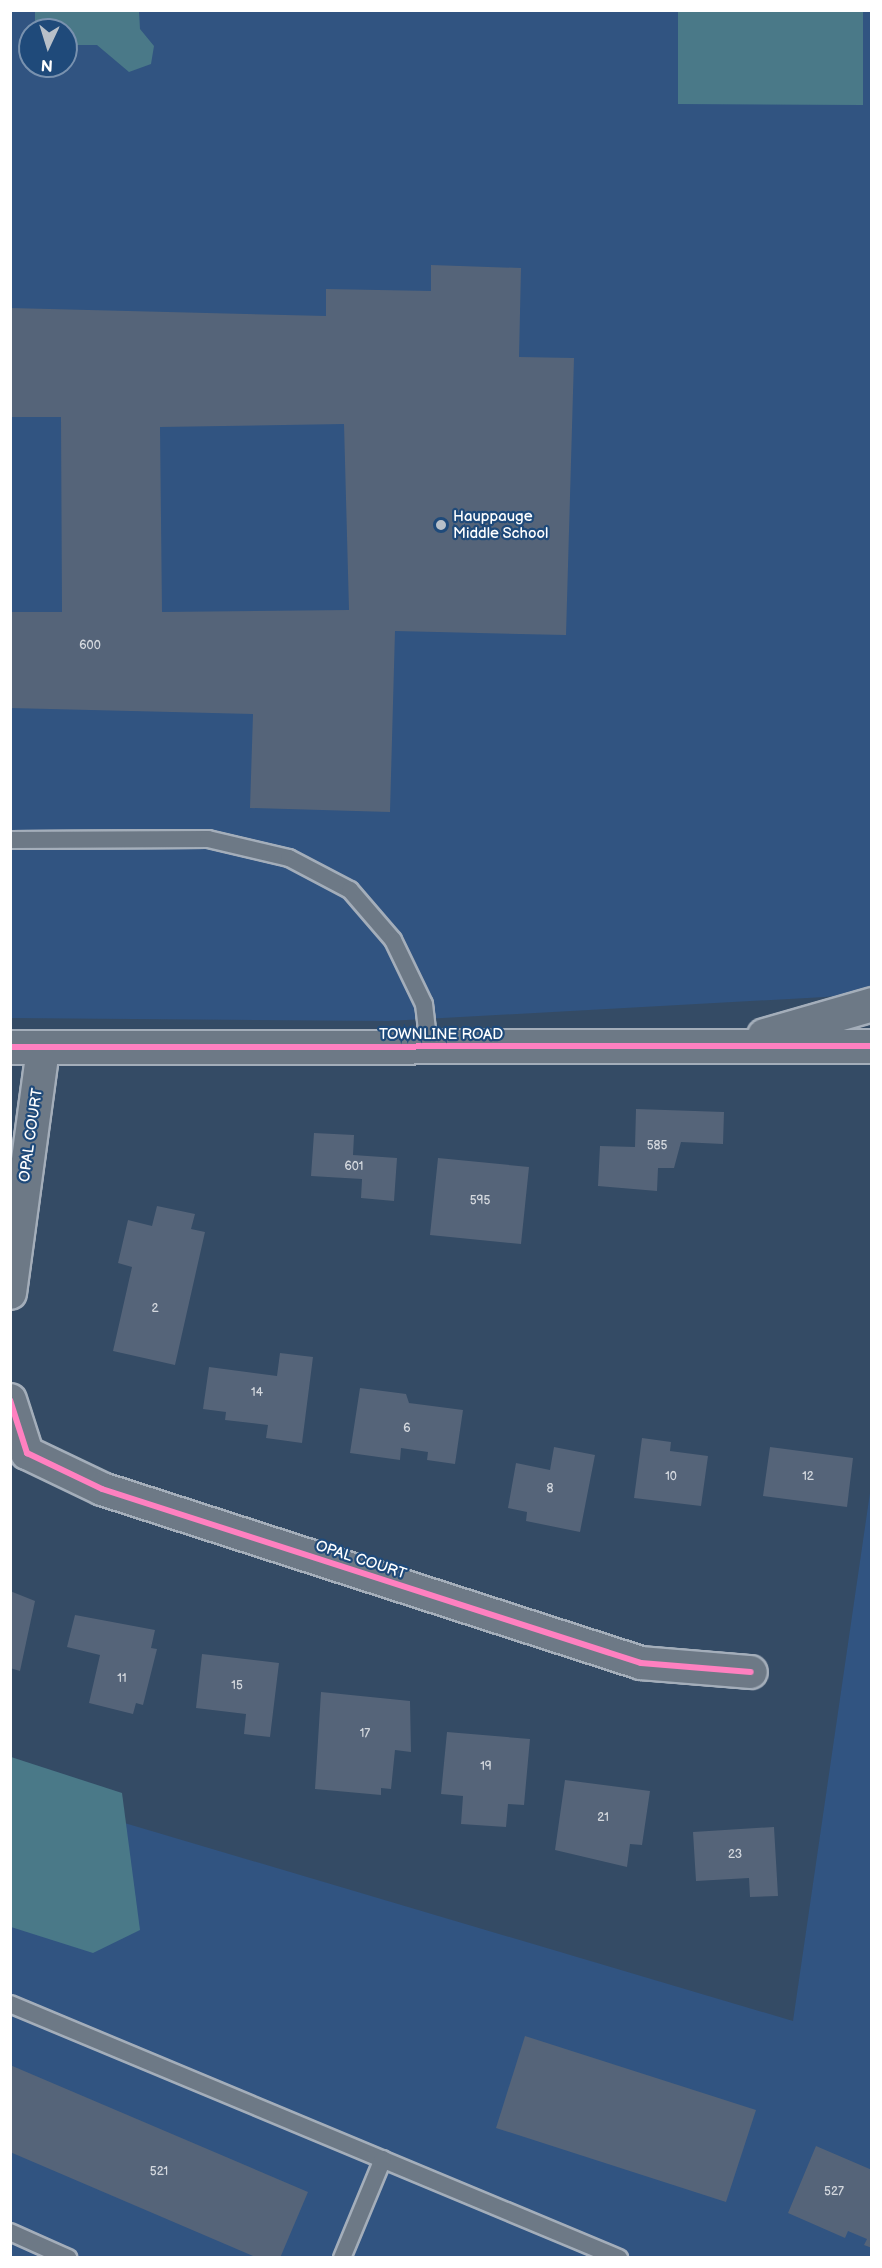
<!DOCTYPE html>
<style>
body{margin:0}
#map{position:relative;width:882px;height:2268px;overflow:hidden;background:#344b65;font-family:"Balsamiq Sans",sans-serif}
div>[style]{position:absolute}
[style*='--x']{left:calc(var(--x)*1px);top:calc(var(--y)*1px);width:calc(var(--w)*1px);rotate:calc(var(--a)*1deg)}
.built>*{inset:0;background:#315481}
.green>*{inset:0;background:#4a7988}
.building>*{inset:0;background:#556479}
.roads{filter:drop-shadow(2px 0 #a4aeba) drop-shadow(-2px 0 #a4aeba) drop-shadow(0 2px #a4aeba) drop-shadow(0 -2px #a4aeba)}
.service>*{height:16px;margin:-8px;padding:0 8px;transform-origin:8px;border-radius:8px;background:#6d7986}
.minor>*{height:32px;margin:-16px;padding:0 16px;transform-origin:16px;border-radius:16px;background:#6d7986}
.tertiary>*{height:33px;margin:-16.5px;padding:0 16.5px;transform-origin:16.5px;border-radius:16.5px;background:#6d7986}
.cycleway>*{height:6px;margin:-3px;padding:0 3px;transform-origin:3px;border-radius:3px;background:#ff80c0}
.dots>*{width:16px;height:16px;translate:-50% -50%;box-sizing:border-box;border:3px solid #1f4a7a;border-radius:50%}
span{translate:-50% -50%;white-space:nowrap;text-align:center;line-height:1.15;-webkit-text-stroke:4.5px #1f4a7a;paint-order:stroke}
.number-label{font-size:12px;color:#d4d8de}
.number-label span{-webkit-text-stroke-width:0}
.poi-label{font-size:15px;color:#fff}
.left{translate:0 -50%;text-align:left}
.street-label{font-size:15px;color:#fff}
.frame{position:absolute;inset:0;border:12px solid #fff;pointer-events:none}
.north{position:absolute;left:18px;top:18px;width:60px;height:60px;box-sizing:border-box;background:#1f4a7a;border:2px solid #7992af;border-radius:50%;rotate:184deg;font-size:16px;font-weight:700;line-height:24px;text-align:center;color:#fff}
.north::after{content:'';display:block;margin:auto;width:21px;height:27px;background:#b8c0c9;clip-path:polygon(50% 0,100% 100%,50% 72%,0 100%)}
</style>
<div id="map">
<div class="built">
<div style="clip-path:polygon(evenodd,11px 11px,871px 11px,871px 985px,860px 993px,825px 997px,388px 1021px,11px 1018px,11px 11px,30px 30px,66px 30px,66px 66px,30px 66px,30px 30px)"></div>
<div style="clip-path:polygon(871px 1486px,871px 2257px,11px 2257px,10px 1789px,793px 2021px)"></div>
</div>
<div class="green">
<div style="clip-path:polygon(35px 11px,139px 11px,140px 29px,154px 46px,151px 64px,129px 72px,97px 45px,66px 45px,66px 30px,35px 30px)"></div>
<div style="clip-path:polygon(678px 11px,863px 11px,863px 105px,678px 104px)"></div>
<div style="clip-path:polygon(11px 1757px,122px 1793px,140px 1930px,93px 1953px,11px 1927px)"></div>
</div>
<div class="building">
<div style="clip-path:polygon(evenodd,431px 265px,521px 268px,519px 357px,574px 358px,566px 635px,395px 631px,390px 812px,250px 808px,253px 714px,10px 708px,10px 612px,62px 612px,61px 417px,10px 417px,10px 308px,326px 316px,326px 289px,431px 291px,431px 265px,344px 424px,349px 610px,162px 612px,160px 427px,344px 424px)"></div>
<div style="clip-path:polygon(636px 1109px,724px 1112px,723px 1144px,681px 1142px,674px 1168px,658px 1168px,657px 1191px,598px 1186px,600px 1146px,635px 1147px)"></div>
<div style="clip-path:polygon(314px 1133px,354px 1135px,353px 1155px,397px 1158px,394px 1201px,361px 1198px,362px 1179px,311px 1176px)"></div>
<div style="clip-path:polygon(438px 1158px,529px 1167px,521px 1244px,430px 1235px)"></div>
<div style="clip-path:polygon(157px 1206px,195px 1214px,191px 1229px,205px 1232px,175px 1365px,113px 1351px,132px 1267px,118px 1263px,128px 1220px,152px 1226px)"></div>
<div style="clip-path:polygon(280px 1353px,313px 1357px,302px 1443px,266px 1438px,268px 1425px,225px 1420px,226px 1412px,203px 1409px,209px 1367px,277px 1376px)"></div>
<div style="clip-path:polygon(360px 1388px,406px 1394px,409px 1403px,463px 1410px,455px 1464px,427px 1460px,428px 1452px,401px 1448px,400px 1460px,350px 1453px)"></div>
<div style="clip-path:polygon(642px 1438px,671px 1442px,670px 1451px,708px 1456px,701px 1506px,634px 1498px)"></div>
<div style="clip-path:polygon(554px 1447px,595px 1455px,580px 1532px,526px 1521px,527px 1512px,508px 1508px,516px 1463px,550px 1470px)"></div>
<div style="clip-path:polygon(770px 1447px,853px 1458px,847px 1507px,763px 1496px)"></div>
<div style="clip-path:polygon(10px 1591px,35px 1601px,20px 1671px,10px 1668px)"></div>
<div style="clip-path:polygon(75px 1615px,155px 1630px,151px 1648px,157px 1649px,143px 1705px,136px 1703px,133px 1714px,89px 1703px,100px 1655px,67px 1647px)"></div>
<div style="clip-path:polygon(202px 1654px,279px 1663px,270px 1737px,244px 1734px,246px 1714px,196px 1708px)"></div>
<div style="clip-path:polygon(321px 1692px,410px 1701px,411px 1752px,395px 1750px,391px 1789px,381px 1788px,381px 1795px,315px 1789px)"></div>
<div style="clip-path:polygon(447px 1732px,530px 1739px,524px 1805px,508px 1804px,506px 1827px,461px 1824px,463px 1796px,441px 1794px)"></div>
<div style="clip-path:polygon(565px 1780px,650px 1791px,642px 1845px,630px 1844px,627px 1867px,555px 1850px)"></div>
<div style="clip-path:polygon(774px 1827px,778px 1896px,750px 1897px,749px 1878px,696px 1881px,693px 1832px)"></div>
<div style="clip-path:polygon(525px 2036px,756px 2110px,726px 2202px,496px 2128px)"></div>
<div style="clip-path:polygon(10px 2065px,308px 2192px,280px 2258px,258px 2258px,10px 2152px)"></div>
<div style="clip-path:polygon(816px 2146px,872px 2170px,872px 2248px,864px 2245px,867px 2239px,848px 2231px,845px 2238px,788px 2213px)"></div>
</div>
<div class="roads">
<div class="service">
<div style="--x:10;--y:840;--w:198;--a:-0.3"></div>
<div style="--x:208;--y:839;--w:83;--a:13.2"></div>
<div style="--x:289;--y:858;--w:69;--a:27.7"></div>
<div style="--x:350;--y:890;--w:66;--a:49.3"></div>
<div style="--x:393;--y:940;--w:71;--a:64.2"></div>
<div style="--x:424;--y:1004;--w:43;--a:83.4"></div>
<div style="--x:10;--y:2004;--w:660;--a:22.64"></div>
<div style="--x:10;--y:2232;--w:64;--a:24.1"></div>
<div style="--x:342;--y:2258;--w:107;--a:-67.5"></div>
</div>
<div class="minor">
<div style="--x:10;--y:1293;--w:247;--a:-82.3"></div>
<div style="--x:10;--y:1400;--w:56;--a:72.2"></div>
<div style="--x:27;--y:1453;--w:83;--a:25.6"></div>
<div style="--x:102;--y:1489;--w:566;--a:17.89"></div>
<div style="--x:641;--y:1663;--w:110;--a:4.7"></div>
</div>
<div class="tertiary">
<div style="--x:764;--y:1035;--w:112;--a:-16"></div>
<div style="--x:10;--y:1047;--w:862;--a:-0.07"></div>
</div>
</div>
<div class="cycleway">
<div style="--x:10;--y:1047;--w:862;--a:-0.07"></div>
<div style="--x:10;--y:1400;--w:56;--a:72.2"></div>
<div style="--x:27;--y:1453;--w:83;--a:25.6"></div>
<div style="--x:102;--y:1489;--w:566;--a:17.89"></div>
<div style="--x:641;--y:1663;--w:110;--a:4.7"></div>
</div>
<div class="dots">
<div style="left:441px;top:525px;background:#b8c0c9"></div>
</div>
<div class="number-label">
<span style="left:90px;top:646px">600</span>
<span style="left:657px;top:1146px">585</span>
<span style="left:354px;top:1167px">601</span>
<span style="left:480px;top:1201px">595</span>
<span style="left:155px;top:1309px">2</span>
<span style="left:257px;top:1393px">14</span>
<span style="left:407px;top:1429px">6</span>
<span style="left:671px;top:1477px">10</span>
<span style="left:808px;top:1477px">12</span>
<span style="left:550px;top:1489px">8</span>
<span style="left:122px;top:1679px">11</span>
<span style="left:237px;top:1686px">15</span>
<span style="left:365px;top:1734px">17</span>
<span style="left:486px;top:1767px">19</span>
<span style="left:603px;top:1818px">21</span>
<span style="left:735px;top:1855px">23</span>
<span style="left:159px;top:2172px">521</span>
<span style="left:834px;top:2192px">527</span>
</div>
<div class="poi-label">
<span class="left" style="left:453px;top:525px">Hauppauge<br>Middle School</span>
</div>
<div class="street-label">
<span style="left:441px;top:1035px">TOWNLINE ROAD</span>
<span style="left:31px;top:1135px;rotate:-82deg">OPAL COURT</span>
<span style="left:361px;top:1560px;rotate:18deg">OPAL COURT</span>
</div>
<div class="frame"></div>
<div class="north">N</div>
</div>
